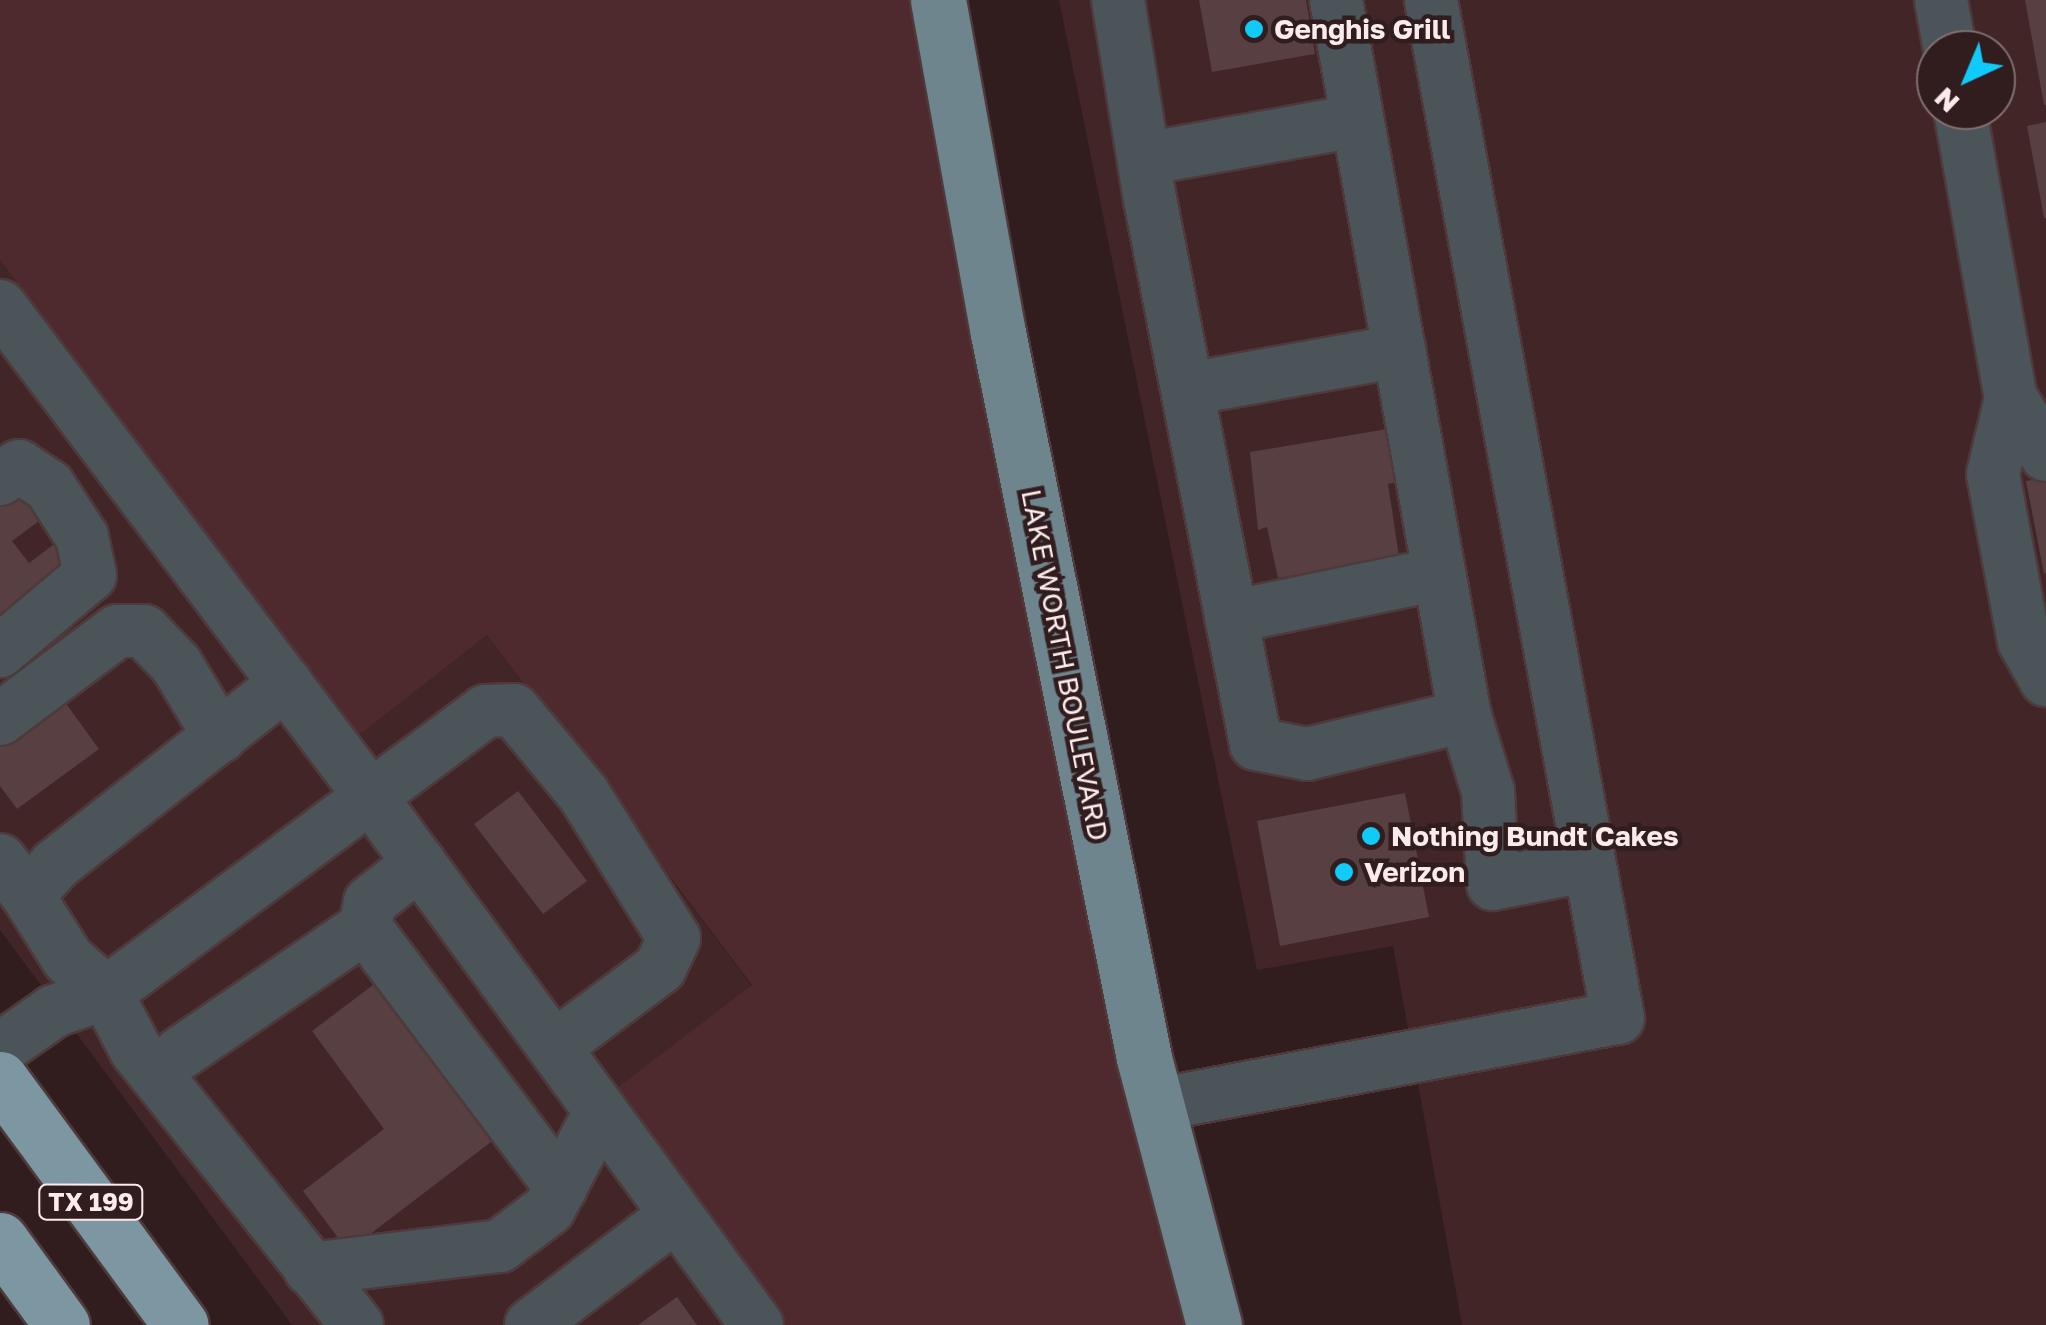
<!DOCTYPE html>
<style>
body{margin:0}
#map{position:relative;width:2046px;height:1325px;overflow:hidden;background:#321d1e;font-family:"Golos Text",sans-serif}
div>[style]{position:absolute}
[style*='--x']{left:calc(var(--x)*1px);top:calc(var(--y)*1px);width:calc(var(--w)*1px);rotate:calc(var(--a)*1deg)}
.built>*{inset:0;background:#412527}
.green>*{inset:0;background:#4e2a2e}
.building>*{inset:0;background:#583f41}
.roads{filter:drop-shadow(2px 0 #4e3a3b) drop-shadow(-2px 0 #4e3a3b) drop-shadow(0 2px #4e3a3b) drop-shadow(0 -2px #4e3a3b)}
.minor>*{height:52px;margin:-26px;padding:0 26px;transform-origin:26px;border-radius:26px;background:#4a5459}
.major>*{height:55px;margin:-27.5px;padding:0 27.5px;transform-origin:27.5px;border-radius:27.5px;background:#6e858d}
.highway>*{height:55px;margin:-27.5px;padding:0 27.5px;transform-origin:27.5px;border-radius:27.5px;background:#7c97a2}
.dots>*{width:28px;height:28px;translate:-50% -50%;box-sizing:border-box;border:5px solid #321d1e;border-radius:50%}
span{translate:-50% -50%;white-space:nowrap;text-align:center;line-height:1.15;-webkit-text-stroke:9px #321d1e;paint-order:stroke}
.shield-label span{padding:2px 8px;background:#321d1e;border:2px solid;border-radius:8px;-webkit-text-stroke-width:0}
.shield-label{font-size:25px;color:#fbebec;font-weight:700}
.poi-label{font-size:28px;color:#fbebec;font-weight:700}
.left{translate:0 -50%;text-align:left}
.street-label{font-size:28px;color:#fbebec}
.north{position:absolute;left:1916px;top:30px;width:100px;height:100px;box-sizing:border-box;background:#321d1e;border:2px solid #826f70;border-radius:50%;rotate:224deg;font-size:28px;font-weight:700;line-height:40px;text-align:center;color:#fbebec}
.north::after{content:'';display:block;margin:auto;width:35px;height:45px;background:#10cafa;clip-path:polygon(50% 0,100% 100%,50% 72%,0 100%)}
</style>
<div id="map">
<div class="built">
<div style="clip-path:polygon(evenodd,1059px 0,2046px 0,2046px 1325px,1462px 1325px,1393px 946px,1257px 970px,1059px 0,1936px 50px,1996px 50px,1996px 110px,1936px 110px,1936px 50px)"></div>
<div style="clip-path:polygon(0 260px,354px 737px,487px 635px,752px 986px,610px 1094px,784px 1325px,292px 1325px,0 930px)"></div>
</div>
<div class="green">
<div style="clip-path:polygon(0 0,935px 0,1215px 1325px,784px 1325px,609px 1094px,752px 985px,487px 635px,355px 738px,0 260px)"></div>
</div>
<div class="building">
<div style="clip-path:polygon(1199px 0,1306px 0,1315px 54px,1212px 72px)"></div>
<div style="clip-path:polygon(2025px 0,2046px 0,2046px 105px,2044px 105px)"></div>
<div style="clip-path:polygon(2046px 122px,2046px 218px,2044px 218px,2027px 126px)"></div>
<div style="clip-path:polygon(1387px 429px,1401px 481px,1388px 484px,1399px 556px,1278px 578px,1267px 527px,1258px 530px,1250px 452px)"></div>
<div style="clip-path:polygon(2046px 478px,2046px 573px,2044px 574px,2026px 481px)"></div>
<div style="clip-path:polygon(18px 492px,39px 521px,12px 541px,29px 563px,53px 545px,74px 571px,0 627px,0 506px)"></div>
<div style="clip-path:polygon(59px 694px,99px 749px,17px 809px,0 786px,0 737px)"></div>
<div style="clip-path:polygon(518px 791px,587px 881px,543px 914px,474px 824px)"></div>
<div style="clip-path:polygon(1405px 793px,1429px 917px,1280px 946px,1257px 821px)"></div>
<div style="clip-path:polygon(381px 979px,500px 1135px,348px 1251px,303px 1191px,384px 1129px,312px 1031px)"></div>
<div style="clip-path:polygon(677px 1297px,697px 1325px,638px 1325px)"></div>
</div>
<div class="roads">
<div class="minor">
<div style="--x:1118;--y:0;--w:202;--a:80.9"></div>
<div style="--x:1150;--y:199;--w:555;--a:78.99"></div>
<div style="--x:1256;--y:744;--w:52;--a:11.1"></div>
<div style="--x:1307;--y:754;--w:163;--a:-13.5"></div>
<div style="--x:1336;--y:0;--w:728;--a:79.79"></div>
<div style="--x:1465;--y:716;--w:78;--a:73"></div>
<div style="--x:1488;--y:791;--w:93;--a:86.9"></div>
<div style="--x:1493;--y:884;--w:98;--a:-11.2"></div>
<div style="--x:1941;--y:0;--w:51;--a:79.8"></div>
<div style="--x:1960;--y:110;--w:292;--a:80"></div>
<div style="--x:2011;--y:398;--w:78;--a:103.3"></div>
<div style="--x:1993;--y:474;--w:170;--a:79.5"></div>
<div style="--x:2024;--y:641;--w:45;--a:60.6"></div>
<div style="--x:1144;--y:159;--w:215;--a:-10.2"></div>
<div style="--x:0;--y:306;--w:605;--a:52.92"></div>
<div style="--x:365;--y:789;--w:664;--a:53.82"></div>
<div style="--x:1188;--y:389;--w:215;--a:-10.2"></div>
<div style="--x:2011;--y:398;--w:67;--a:58.4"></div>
<div style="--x:0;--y:479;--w:23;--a:-34"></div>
<div style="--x:19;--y:466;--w:36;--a:34"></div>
<div style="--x:49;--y:486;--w:61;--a:57.1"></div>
<div style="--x:82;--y:537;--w:39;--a:78"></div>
<div style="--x:90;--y:575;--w:118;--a:139.8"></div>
<div style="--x:1231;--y:617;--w:212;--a:-11.7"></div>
<div style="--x:0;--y:719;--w:146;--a:-36.9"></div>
<div style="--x:117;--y:631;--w:27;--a:0"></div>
<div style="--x:144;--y:631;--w:46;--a:45.9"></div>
<div style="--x:176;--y:664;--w:85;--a:58.9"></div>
<div style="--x:0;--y:860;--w:46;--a:52.1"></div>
<div style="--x:365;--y:927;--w:326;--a:53"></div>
<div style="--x:0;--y:1049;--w:66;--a:-35.1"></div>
<div style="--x:54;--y:1011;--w:55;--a:-19.1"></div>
<div style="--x:106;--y:993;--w:51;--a:-138.2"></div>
<div style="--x:68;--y:959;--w:75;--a:-122.4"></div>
<div style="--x:28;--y:896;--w:41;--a:-48.9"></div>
<div style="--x:55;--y:865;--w:294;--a:-38.2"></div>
<div style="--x:179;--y:1054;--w:225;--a:-34.3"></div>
<div style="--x:365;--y:927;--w:25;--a:-79"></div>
<div style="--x:370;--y:902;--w:63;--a:-38"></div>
<div style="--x:1156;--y:1105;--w:470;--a:-10.7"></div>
<div style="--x:1618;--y:1018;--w:1035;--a:-100.41"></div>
<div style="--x:310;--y:1269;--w:191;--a:-6.9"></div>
<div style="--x:500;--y:1246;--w:61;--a:-37.1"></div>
<div style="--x:549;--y:1209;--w:110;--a:-62.3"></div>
<div style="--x:357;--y:1325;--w:353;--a:-128.8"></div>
<div style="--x:136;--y:1050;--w:64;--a:-117.8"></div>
<div style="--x:106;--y:993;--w:473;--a:-36.6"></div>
<div style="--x:486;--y:711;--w:28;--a:-2"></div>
<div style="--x:514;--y:710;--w:108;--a:50.3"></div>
<div style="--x:583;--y:793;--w:171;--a:57.9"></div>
<div style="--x:674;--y:938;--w:33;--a:115"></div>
<div style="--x:660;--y:968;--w:132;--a:143.3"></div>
<div style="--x:531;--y:1325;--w:182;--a:-37.2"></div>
</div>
<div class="major">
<div style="--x:938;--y:0;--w:338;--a:79.8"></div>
<div style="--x:998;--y:333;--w:740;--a:78.61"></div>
<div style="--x:1144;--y:1058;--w:276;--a:75.3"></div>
</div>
<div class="highway">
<div style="--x:0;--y:1079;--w:305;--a:53.7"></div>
<div style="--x:0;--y:1240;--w:105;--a:53.9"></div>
</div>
</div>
<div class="dots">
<div style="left:1254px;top:29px;background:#10cafa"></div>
<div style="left:1371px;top:836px;background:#10cafa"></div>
<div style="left:1344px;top:872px;background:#10cafa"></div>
</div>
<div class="shield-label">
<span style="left:91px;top:1202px">TX 199</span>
</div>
<div class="poi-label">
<span class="left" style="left:1274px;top:29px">Genghis Grill</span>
<span class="left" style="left:1391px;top:836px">Nothing Bundt Cakes</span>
<span class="left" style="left:1364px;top:872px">Verizon</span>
</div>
<div class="street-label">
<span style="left:1065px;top:665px;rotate:79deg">LAKE WORTH BOULEVARD</span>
</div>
<div class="north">N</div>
</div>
